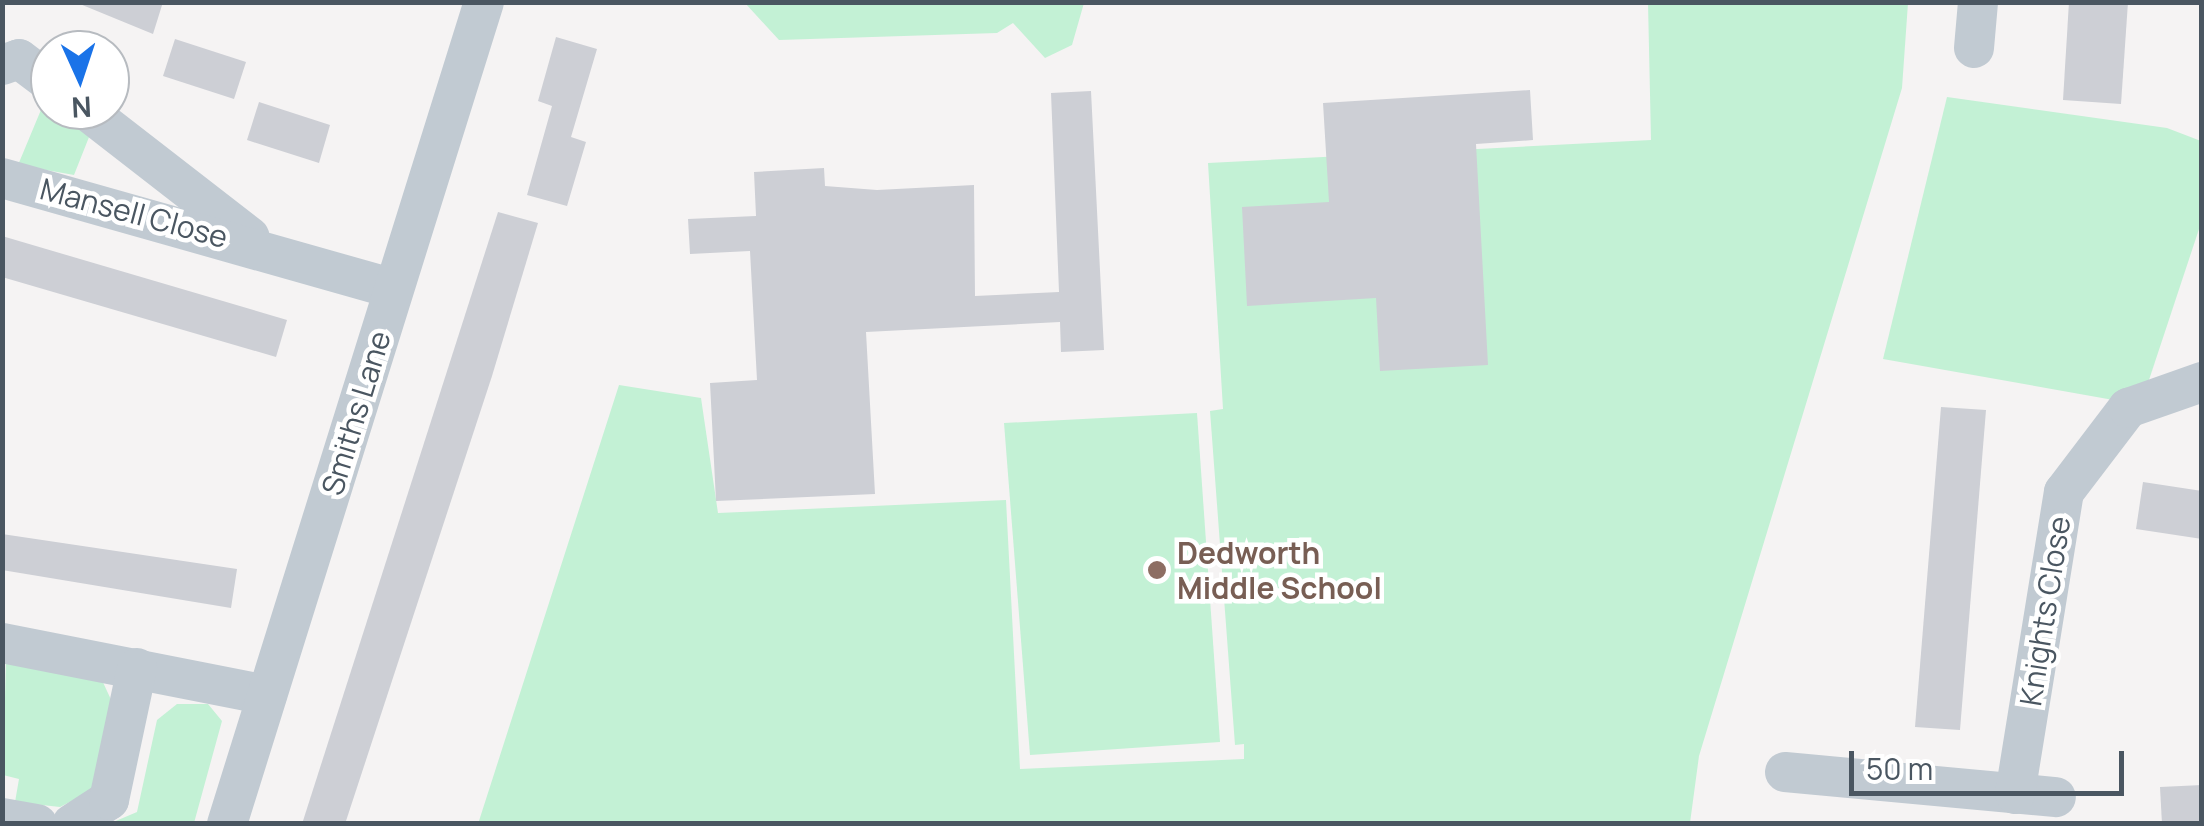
<!DOCTYPE html>
<style>
body{margin:0}
#map{position:relative;width:2204px;height:826px;overflow:hidden;background:#f5f3f3;font-family:Manrope,sans-serif}
div>[style]{position:absolute}
[style*='--x']{left:calc(var(--x)*1px);top:calc(var(--y)*1px);width:calc(var(--w)*1px);rotate:calc(var(--a)*1deg)}
.green>*{inset:0;background:#c3f1d5}
.building>*{inset:0;background:#cdcfd5}
.street>*{height:40px;margin:-20px;padding:0 20px;transform-origin:20px;border-radius:20px;background:#c1cad2}
.dots>*{width:28px;height:28px;translate:-50% -50%;box-sizing:border-box;border:5px solid #fff;border-radius:50%}
span{translate:-50% -50%;white-space:nowrap;text-align:center;line-height:1.15;-webkit-text-stroke:9px #fff;paint-order:stroke}
.street-label{font-size:30px;color:#4a5661}
.education-label{font-size:30px;color:#785e54;font-weight:700}
.left{translate:0 -50%;text-align:left}
.frame{position:absolute;inset:0;border:5px solid #4a5661;pointer-events:none}
.north{position:absolute;left:30px;top:30px;width:100px;height:100px;box-sizing:border-box;background:#fff;border:2px solid #b7bbc0;border-radius:50%;rotate:177deg;font-size:28px;font-weight:700;line-height:40px;text-align:center;color:#4a5661}
.north::after{content:'';display:block;margin:auto;width:35px;height:45px;background:#1a73e8;clip-path:polygon(50% 0,100% 100%,50% 72%,0 100%)}
.scale{position:absolute;left:1849px;top:751px;width:275px;height:45px;box-sizing:border-box;border:5px solid #4a5661;border-top:0;padding-left:12px;font-size:30px;line-height:35px;white-space:nowrap;color:#4a5661;-webkit-text-stroke:8px #fff;paint-order:stroke}
</style>
<div id="map">
<div class="green">
<div style="clip-path:polygon(1084px 3px,1072px 45px,1045px 58px,1013px 23px,997px 33px,779px 40px,745px 3px)"></div>
<div style="clip-path:polygon(1648px 3px,1908px 3px,1902px 88px,1699px 756px,1690px 823px,478px 824px,619px 385px,701px 398px,718px 513px,1006px 500px,1020px 769px,1244px 759px,1244px 744px,1235px 745px,1210px 411px,1223px 409px,1208px 163px,1651px 140px)"></div>
<div style="clip-path:polygon(48px 93px,50px 110px,71px 110px,93px 127px,74px 175px,18px 165px)"></div>
<div style="clip-path:polygon(1947px 97px,2167px 128px,2201px 141px,2201px 223px,2147px 386px,2119px 401px,1883px 359px)"></div>
<div style="clip-path:polygon(1197px 413px,1220px 742px,1030px 755px,1004px 423px)"></div>
<div style="clip-path:polygon(6px 660px,101px 678px,113px 704px,95px 789px,60px 807px,15px 802px,19px 779px,3px 775px)"></div>
<div style="clip-path:polygon(177px 704px,208px 704px,222px 721px,194px 823px,111px 823px,137px 812px,157px 720px)"></div>
</div>
<div class="building">
<div style="clip-path:polygon(75px 2px,163px 2px,153px 34px)"></div>
<div style="clip-path:polygon(2069px 2px,2128px 2px,2121px 104px,2063px 100px)"></div>
<div style="clip-path:polygon(556px 37px,597px 49px,571px 137px,586px 142px,567px 206px,527px 195px,552px 106px,538px 101px)"></div>
<div style="clip-path:polygon(175px 39px,246px 62px,234px 99px,163px 76px)"></div>
<div style="clip-path:polygon(1530px 90px,1533px 140px,1476px 144px,1488px 365px,1380px 371px,1376px 298px,1247px 306px,1242px 207px,1329px 202px,1323px 103px)"></div>
<div style="clip-path:polygon(1091px 91px,1104px 350px,1061px 352px,1060px 322px,866px 332px,875px 494px,716px 501px,710px 383px,757px 380px,750px 251px,690px 254px,688px 219px,756px 216px,754px 172px,824px 168px,825px 186px,877px 190px,974px 185px,975px 296px,1059px 292px,1051px 93px)"></div>
<div style="clip-path:polygon(259px 102px,330px 125px,319px 163px,247px 140px)"></div>
<div style="clip-path:polygon(498px 212px,538px 223px,492px 376px,345px 824px,302px 824px)"></div>
<div style="clip-path:polygon(2px 236px,287px 320px,276px 357px,2px 277px)"></div>
<div style="clip-path:polygon(1941px 407px,1986px 410px,1960px 730px,1915px 727px)"></div>
<div style="clip-path:polygon(2143px 482px,2202px 491px,2202px 539px,2136px 529px)"></div>
<div style="clip-path:polygon(2px 534px,237px 569px,231px 608px,2px 570px)"></div>
<div style="clip-path:polygon(2202px 785px,2202px 824px,2162px 824px,2160px 787px)"></div>
</div>
<div class="street">
<div style="--x:1974;--y:48;--w:46;--a:-85"></div>
<div style="--x:2;--y:65;--w:18;--a:-19"></div>
<div style="--x:19;--y:59;--w:39;--a:37"></div>
<div style="--x:86;--y:110;--w:207;--a:37.8"></div>
<div style="--x:2;--y:178;--w:406;--a:15.8"></div>
<div style="--x:2;--y:643;--w:270;--a:11.1"></div>
<div style="--x:1785;--y:772;--w:272;--a:5.3"></div>
<div style="--x:2015;--y:794;--w:306;--a:-80.8"></div>
<div style="--x:2064;--y:492;--w:106;--a:-52.7"></div>
<div style="--x:2128;--y:408;--w:78;--a:-19.4"></div>
<div style="--x:2;--y:818;--w:36;--a:10"></div>
<div style="--x:72;--y:824;--w:44;--a:-33"></div>
<div style="--x:109;--y:800;--w:135;--a:-78"></div>
<div style="--x:227;--y:824;--w:861;--a:-72.64"></div>
</div>
<div class="dots">
<div style="left:1157px;top:570px;background:#8d6e63"></div>
</div>
<div class="street-label">
<span style="left:134px;top:213px;rotate:15deg">Mansell Close</span>
<span style="left:356px;top:413px;rotate:-73deg">Smiths Lane</span>
<span style="left:2045px;top:611px;rotate:-81deg">Knights Close</span>
</div>
<div class="education-label">
<span class="left" style="left:1177px;top:570px">Dedworth<br>Middle School</span>
</div>
<div class="frame"></div>
<div class="north">N</div>
<div class="scale">50 m</div>
</div>
